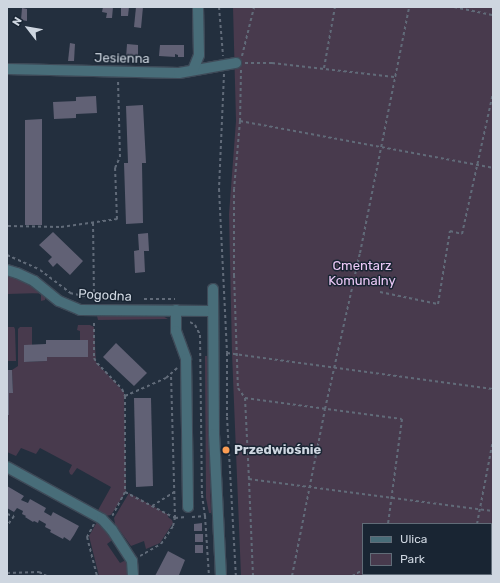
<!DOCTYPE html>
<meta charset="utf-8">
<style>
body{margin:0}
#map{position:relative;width:500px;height:583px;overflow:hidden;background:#232f3e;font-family:Rubik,sans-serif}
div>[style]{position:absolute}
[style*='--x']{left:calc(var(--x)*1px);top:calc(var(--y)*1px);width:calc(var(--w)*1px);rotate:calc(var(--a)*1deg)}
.green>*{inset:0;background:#483a4d}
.building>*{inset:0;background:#616175}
.path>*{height:2px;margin-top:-1px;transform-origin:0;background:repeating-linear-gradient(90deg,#616b79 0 3px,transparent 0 6px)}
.roads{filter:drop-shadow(1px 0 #3e4a58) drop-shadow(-1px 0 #3e4a58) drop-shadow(0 1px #3e4a58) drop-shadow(0 -1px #3e4a58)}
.minor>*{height:10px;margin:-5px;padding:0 5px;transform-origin:5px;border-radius:5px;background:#486d79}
.dots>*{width:11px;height:11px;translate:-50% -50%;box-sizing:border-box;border:2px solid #192533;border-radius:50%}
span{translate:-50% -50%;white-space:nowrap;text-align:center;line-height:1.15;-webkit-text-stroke:3px #192533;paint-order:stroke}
.street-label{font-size:13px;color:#ced6e0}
.park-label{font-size:13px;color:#ebc8f6}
.poi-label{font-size:13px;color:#ced6e0;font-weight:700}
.left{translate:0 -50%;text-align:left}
.frame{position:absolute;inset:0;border:8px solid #ced6e0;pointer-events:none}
.legend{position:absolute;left:362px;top:523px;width:130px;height:52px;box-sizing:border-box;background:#192533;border:1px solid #616c78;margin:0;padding:5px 7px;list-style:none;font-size:12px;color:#ced6e0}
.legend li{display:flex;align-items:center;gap:8px;height:20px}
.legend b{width:20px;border:1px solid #616c78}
.north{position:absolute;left:8px;top:8px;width:40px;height:40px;-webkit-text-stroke:3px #192533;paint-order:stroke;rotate:301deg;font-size:11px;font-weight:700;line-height:16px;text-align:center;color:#ced6e0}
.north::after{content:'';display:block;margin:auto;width:14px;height:18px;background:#ced6e0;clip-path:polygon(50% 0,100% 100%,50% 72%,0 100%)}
</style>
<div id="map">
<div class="green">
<div style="clip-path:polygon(evenodd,233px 7px,493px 7px,493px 576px,241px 576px,232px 353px,229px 214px,236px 121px,233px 7px,363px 524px,491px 524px,491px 574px,363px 574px,363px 524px)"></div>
<div style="clip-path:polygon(7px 275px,29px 284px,45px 296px,45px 300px,41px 301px,41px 293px,7px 294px)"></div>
<div style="clip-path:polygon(161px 315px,168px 319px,98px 320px,97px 316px)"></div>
<div style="clip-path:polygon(78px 325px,90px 325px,94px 327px,96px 362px,124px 392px,126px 492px,111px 515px,105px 516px,97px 512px,111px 487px,77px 468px,72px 475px,70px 474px,69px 471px,72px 465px,40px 448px,36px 454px,21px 448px,16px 456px,7px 452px,9px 393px,13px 393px,12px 370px,18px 366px,18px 329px,20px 327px,32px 327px,32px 345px,24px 346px,24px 362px,47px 361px,47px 357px,88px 357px,88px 340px,80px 340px,80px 331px,77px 330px)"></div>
<div style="clip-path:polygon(7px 327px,14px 327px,15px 329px,16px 361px,7px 361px)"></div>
<div style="clip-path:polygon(205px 356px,207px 356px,211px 513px,209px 513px,206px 498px)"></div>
<div style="clip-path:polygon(129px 493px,169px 515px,168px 517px,172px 520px,173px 523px,160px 543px,146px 549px,144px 541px,131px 546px,115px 524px,114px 518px)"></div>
<div style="clip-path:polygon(97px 522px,112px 536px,111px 541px,107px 544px,120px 563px,124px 561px,128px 562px,130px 576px,99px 576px,89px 536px)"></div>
</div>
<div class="building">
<div style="clip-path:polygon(103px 7px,113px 7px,112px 18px,106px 18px,107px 13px,102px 12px)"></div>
<div style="clip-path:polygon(121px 7px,129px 7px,128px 16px,121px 16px)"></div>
<div style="clip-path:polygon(136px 7px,143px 7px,141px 28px,134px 27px)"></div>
<div style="clip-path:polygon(22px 8px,27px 9px,27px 21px,21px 20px)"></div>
<div style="clip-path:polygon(70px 43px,75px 44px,74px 61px,68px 61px)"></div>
<div style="clip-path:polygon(127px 44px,138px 45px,138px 59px,126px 58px)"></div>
<div style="clip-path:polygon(160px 45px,184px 45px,184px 57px,178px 57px,178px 55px,175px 54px,175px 57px,159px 56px)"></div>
<div style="clip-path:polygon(96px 96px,97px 113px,76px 114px,76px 118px,54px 119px,53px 102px,76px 101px,76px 97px)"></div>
<div style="clip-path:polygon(143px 105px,146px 163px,142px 163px,143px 223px,126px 224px,124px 163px,128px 163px,126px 106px)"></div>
<div style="clip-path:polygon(42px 119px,42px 225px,25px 225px,25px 120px)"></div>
<div style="clip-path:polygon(53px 232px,83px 261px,70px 275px,57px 263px,53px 267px,48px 261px,52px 257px,39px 245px)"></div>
<div style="clip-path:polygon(148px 233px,149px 251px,144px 251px,145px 272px,135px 273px,134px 251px,139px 250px,138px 234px)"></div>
<div style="clip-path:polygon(46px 340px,88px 340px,88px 357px,47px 357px,47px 361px,24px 362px,24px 345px,46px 344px)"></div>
<div style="clip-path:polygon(116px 343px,147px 373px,134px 386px,103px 357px)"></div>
<div style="clip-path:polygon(7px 370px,12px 370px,13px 393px,9px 393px,9px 415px,7px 415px)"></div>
<div style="clip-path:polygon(134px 398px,151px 398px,153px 486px,136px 487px)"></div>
<div style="clip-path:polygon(7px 486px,24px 496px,21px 500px,28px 503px,30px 499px,46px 508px,44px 512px,51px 516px,53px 512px,79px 526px,74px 535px,70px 541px,64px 537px,63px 539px,50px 532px,51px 530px,45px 527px,46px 524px,39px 520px,38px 523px,34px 521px,33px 522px,25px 517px,26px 516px,22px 514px,23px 511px,17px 508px,14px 512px,7px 508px)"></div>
<div style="clip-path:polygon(202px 523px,202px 531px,194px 531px,194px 524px)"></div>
<div style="clip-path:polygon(195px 534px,203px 534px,203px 542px,195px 542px)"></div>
<div style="clip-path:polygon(195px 545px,203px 545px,203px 553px,195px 553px)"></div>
<div style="clip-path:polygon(168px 551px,185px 560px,179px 575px,155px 576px)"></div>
</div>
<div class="path">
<div style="--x:219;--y:7;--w:49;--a:85.3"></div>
<div style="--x:454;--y:7;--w:40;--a:12"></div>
<div style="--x:242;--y:56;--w:50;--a:-76.2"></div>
<div style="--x:245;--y:63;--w:27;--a:0"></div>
<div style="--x:272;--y:63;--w:123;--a:6.5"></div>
<div style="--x:324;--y:68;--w:62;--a:-79.8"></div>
<div style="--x:241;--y:70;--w:51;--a:91.1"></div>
<div style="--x:240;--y:121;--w:68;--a:95"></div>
<div style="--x:234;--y:189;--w:86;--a:90"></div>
<div style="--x:234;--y:275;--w:113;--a:88"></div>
<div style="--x:238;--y:388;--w:12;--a:55"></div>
<div style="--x:245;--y:398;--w:81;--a:87.2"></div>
<div style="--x:224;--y:74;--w:115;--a:92.5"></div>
<div style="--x:219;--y:189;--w:164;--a:87.2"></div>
<div style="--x:227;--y:353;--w:64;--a:90"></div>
<div style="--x:227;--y:417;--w:159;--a:86.8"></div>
<div style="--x:240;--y:121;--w:257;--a:10.5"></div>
<div style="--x:93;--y:223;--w:76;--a:89.2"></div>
<div style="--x:8;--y:226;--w:53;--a:1.1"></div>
<div style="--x:61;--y:227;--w:57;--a:-8.1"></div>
<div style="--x:117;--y:219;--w:51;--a:-92.2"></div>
<div style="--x:115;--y:168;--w:12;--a:-66"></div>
<div style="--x:120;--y:157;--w:76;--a:-91.5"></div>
<div style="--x:7;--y:255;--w:36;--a:24"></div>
<div style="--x:40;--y:270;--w:38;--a:37"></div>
<div style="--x:70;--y:293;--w:26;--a:13"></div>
<div style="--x:380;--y:292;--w:59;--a:11.7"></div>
<div style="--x:438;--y:304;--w:74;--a:-80.7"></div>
<div style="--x:450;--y:231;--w:12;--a:14"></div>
<div style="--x:462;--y:234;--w:144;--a:-77.6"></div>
<div style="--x:144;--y:299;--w:31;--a:0"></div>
<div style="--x:190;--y:322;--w:6;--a:31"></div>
<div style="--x:195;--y:325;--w:11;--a:63"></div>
<div style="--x:200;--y:335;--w:160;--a:89.3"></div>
<div style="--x:202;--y:495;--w:21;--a:82"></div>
<div style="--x:205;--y:516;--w:60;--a:86.2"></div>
<div style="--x:94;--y:323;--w:35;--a:90"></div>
<div style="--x:94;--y:358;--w:6;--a:59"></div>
<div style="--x:97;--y:363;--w:36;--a:46"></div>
<div style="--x:122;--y:389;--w:8;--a:67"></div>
<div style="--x:125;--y:396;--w:96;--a:90"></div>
<div style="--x:125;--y:492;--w:27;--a:118"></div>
<div style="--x:227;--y:353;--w:268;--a:7.7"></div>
<div style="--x:125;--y:396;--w:45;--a:-23.7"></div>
<div style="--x:166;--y:378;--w:15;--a:-42"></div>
<div style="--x:245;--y:398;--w:158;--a:7.6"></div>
<div style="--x:402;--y:419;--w:106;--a:97.6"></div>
<div style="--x:125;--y:492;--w:56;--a:27.5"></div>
<div style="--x:175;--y:518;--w:11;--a:-5"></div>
<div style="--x:152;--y:506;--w:26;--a:-32"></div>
<div style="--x:7;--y:514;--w:7;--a:16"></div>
<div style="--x:14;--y:516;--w:12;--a:125"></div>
<div style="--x:192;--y:517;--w:14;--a:-4"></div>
<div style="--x:94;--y:524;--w:15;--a:118"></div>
<div style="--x:87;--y:537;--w:40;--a:75.6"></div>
<div style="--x:477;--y:524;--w:86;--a:-79.2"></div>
<div style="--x:140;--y:556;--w:24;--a:-30"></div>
<div style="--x:161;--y:544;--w:22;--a:-56"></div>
<div style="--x:173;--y:526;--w:8;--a:-76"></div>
<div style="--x:175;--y:518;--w:145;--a:-91.6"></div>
<div style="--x:7;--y:573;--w:32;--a:-2"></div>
<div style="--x:39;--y:572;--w:9;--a:27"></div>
<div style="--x:412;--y:574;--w:4;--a:27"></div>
<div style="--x:253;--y:576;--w:97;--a:-92.4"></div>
<div style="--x:249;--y:479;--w:246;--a:7.5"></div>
<div style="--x:292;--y:576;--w:170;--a:-78.8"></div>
<div style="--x:325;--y:409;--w:160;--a:-77.4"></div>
<div style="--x:360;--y:253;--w:251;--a:-78.7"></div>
<div style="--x:352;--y:576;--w:13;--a:-29"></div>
<div style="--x:382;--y:576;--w:2;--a:-63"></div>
<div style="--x:467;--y:576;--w:2;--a:-90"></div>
</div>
<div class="roads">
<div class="minor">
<div style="--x:7;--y:69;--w:172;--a:1.3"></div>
<div style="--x:179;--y:73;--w:58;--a:-10"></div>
<div style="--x:193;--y:70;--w:16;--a:-68"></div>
<div style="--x:199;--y:55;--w:48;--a:-91.2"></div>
<div style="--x:7;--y:270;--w:10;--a:17"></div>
<div style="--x:17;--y:273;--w:19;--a:25"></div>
<div style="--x:34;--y:281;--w:32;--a:39"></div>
<div style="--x:59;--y:301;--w:23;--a:23"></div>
<div style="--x:80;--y:310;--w:132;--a:0.4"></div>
<div style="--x:213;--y:289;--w:145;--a:89.6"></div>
<div style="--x:214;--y:434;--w:142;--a:87.2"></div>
<div style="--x:176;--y:310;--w:21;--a:90"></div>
<div style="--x:176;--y:331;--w:30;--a:70"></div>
<div style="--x:186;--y:359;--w:148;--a:89.2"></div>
<div style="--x:7;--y:467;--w:108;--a:28.7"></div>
<div style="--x:102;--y:519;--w:15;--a:48"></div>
<div style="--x:112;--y:530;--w:37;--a:57"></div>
<div style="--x:132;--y:561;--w:15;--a:86"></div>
</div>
</div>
<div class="dots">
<div style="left:226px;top:450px;background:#fc9d53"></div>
</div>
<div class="street-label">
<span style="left:122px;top:59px;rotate:1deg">Jesienna</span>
<span style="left:105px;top:296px;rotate:3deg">Pogodna</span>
</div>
<div class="park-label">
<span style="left:362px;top:274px">Cmentarz<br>Komunalny</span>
</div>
<div class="poi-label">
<span class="left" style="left:234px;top:450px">Przedwiośnie</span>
</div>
<div class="frame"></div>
<ul class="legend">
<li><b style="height:5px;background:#486d79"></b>Ulica</li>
<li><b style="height:11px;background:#483a4d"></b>Park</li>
</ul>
<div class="north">N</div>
</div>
